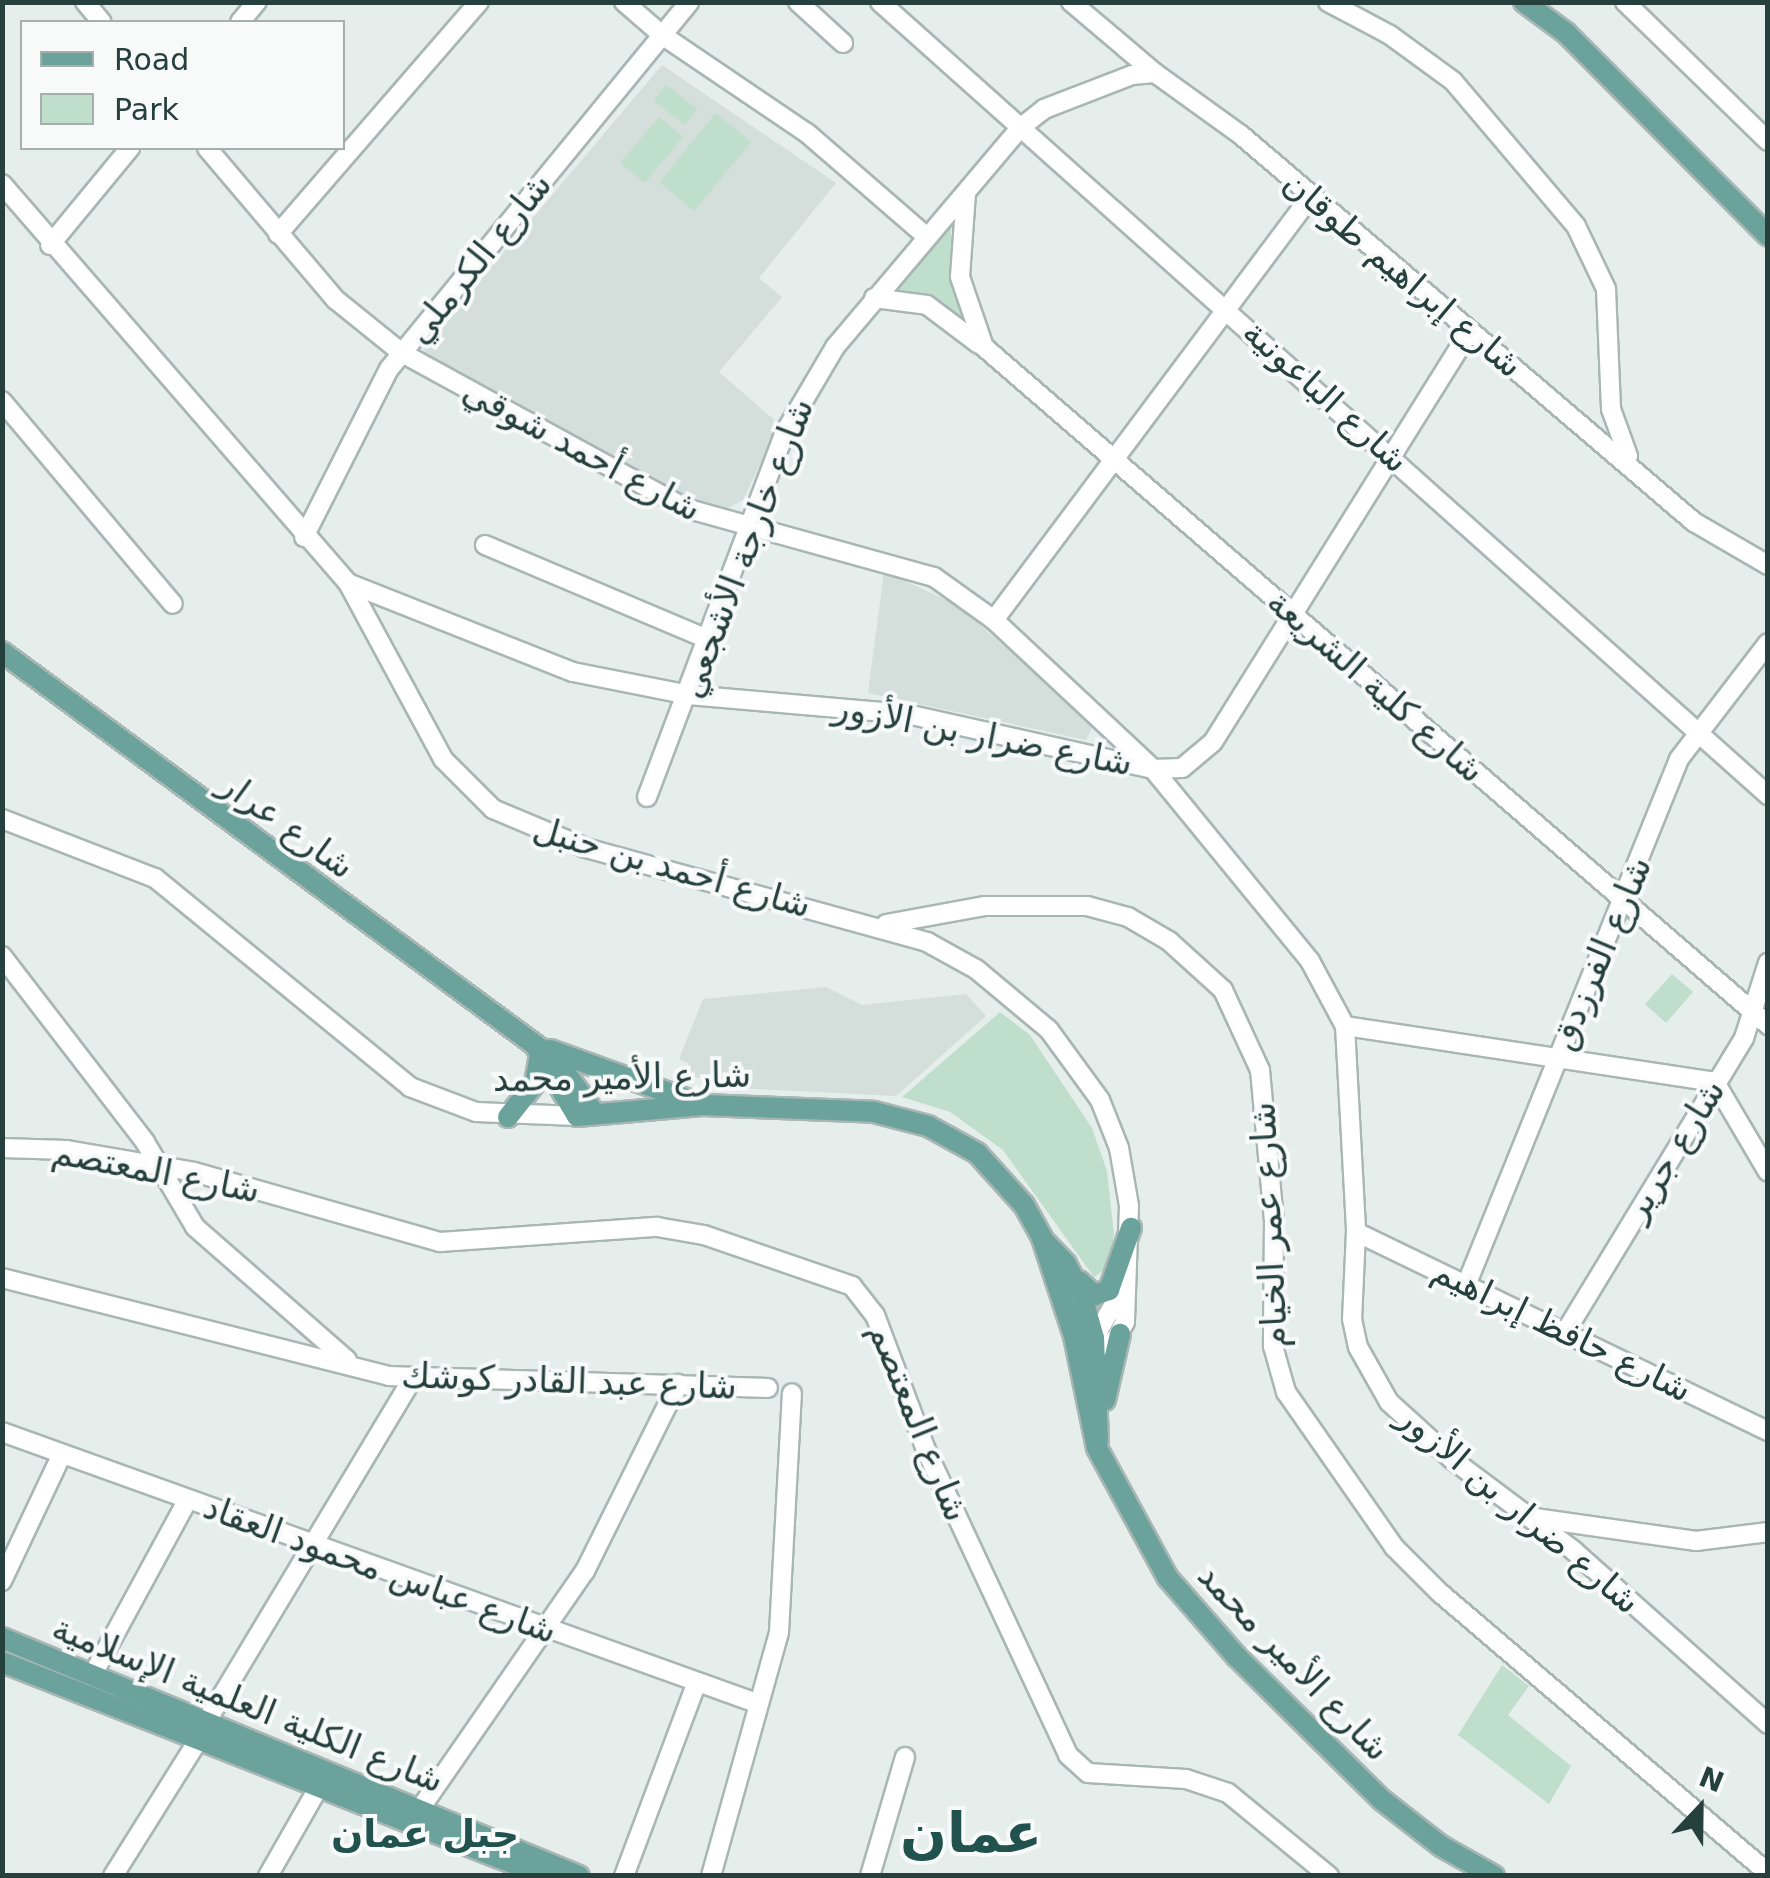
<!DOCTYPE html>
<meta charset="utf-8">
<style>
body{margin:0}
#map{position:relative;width:1770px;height:1878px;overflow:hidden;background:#e6eeec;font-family:"DejaVu Sans",Cairo,sans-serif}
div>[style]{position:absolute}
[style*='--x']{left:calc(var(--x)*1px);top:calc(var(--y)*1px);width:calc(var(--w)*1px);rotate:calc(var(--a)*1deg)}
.built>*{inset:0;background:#d4dedb}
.green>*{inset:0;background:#c0decc}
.roads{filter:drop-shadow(2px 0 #a8b6b4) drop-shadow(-2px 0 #a8b6b4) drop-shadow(0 2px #a8b6b4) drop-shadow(0 -2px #a8b6b4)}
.minor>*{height:18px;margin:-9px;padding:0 9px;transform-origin:9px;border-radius:9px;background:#fff}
.major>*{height:20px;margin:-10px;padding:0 10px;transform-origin:10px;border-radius:10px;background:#6ca29c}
span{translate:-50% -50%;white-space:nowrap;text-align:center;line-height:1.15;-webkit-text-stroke:8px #f7faf9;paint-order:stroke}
.street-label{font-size:35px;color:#25403d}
.neighbourhood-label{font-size:38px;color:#21524d;font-weight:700}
.town-label{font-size:55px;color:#21524d;font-weight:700}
.frame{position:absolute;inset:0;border:5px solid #25403d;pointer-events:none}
.legend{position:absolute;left:20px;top:20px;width:325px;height:130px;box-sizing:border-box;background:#f7faf9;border:2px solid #a3b0ae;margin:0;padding:12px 18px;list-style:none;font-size:30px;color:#25403d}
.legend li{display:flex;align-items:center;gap:20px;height:50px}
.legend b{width:50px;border:2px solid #a3b0ae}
.north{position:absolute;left:1650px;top:1758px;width:100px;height:100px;-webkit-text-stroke:8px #f7faf9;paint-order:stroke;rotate:22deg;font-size:28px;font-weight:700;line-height:40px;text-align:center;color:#25403d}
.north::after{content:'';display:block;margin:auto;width:35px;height:45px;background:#25403d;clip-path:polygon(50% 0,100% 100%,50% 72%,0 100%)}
</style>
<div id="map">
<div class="built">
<div style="clip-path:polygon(662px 65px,836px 183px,759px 278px,782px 297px,719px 372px,779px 424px,743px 500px,724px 510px,676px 494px,523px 412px,428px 357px,423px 348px)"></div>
<div style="clip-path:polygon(884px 571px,957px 605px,1094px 724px,1086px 740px,868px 693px)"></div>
<div style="clip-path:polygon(826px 987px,862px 1005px,966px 994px,986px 1016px,896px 1096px,736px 1088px,685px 1074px,689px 1064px,679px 1059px,703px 999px)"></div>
</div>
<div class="green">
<div style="clip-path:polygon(666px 85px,697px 109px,685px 125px,654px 101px)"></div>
<div style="clip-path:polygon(716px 113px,751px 142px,694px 211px,659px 182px)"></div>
<div style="clip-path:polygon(659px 117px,683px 137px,645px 183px,620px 163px)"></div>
<div style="clip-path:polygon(951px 219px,952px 282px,964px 322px,934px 299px,897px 291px)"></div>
<div style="clip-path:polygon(1672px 974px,1693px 992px,1666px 1023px,1645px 1004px)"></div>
<div style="clip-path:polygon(1000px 1012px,1030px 1035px,1092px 1128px,1107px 1171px,1114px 1234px,1109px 1267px,1094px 1277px,1003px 1150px,950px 1112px,902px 1097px)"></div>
<div style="clip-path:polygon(1502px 1665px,1529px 1686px,1508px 1715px,1571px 1766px,1549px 1804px,1458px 1735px)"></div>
</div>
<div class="roads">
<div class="minor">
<div style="--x:85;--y:2;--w:26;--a:50"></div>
<div style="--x:624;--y:2;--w:50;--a:41"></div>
<div style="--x:662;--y:35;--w:175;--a:34.1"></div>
<div style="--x:807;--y:133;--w:157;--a:40.9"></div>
<div style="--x:798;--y:2;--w:61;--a:42.3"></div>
<div style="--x:880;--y:2;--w:1191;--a:41.77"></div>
<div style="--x:1071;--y:2;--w:110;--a:40.2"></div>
<div style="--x:1328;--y:2;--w:70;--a:28"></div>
<div style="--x:1390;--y:35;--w:78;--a:36.1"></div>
<div style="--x:1453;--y:81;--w:190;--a:49.7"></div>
<div style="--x:1576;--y:226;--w:70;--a:64.5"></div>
<div style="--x:1606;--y:289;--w:120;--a:87.6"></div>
<div style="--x:1611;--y:409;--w:50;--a:70.1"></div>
<div style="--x:1625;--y:2;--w:199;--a:44.2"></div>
<div style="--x:240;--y:22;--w:26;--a:-50"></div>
<div style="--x:207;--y:148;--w:199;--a:49.7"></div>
<div style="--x:336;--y:300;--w:85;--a:38.8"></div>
<div style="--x:402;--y:353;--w:323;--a:28.7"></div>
<div style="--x:685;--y:508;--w:258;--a:15.5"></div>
<div style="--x:934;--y:577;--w:74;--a:35.6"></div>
<div style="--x:994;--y:620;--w:218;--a:43.1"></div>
<div style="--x:1153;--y:769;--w:248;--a:50.7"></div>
<div style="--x:1310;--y:961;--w:74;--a:61.7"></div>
<div style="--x:1345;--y:1026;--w:206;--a:86.9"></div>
<div style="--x:1356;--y:1232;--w:87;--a:92.6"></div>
<div style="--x:1352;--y:1319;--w:29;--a:78"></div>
<div style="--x:1358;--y:1347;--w:63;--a:60.6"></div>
<div style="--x:1389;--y:1402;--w:86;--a:42.2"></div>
<div style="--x:1453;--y:1460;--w:151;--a:36.9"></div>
<div style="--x:1574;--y:1551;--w:260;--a:41.7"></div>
<div style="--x:2;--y:184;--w:528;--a:49.07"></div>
<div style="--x:348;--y:583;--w:200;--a:61.6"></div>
<div style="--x:443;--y:759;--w:71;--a:45"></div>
<div style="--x:493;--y:809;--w:101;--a:22.8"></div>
<div style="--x:586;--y:848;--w:354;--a:15.4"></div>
<div style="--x:927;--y:942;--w:56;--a:28.9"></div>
<div style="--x:976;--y:969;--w:95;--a:39.9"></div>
<div style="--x:1049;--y:1030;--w:87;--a:53.9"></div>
<div style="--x:1100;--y:1100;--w:52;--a:68.4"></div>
<div style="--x:1119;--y:1148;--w:59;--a:80.2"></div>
<div style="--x:1129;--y:1206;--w:116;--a:92"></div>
<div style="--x:1125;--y:1322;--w:21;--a:119"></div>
<div style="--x:1115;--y:1340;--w:23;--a:157"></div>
<div style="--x:1094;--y:1349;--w:12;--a:-156"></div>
<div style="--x:966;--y:193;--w:84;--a:94.1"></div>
<div style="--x:960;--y:277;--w:74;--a:71.1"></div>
<div style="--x:984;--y:347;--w:1037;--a:40.85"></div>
<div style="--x:278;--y:234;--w:307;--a:-49.1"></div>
<div style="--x:50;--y:245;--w:126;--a:-50.5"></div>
<div style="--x:874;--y:298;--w:53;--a:7.5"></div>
<div style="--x:927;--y:305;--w:65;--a:36.9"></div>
<div style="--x:2;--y:401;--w:265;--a:49.9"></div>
<div style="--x:304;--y:537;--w:188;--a:-63.2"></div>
<div style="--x:389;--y:369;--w:474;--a:-50.7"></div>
<div style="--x:485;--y:545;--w:242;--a:22.9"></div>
<div style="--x:348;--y:583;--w:242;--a:21.6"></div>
<div style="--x:573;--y:672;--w:118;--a:11.2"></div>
<div style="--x:689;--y:695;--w:219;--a:5"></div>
<div style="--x:907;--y:714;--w:252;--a:12.6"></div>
<div style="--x:1153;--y:769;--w:29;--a:-2"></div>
<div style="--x:1182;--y:768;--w:40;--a:-40"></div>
<div style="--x:1213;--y:742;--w:483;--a:-58"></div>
<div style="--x:994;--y:620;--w:529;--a:-53.22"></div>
<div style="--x:647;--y:797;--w:390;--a:-69.3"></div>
<div style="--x:785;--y:432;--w:99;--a:-59.5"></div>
<div style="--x:835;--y:347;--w:287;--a:-49.8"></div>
<div style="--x:1020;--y:128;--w:31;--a:-38"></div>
<div style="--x:1044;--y:109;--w:94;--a:-21.1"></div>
<div style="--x:1132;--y:75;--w:23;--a:-5"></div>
<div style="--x:1155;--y:73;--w:106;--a:35.8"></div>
<div style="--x:1241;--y:135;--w:596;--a:40.51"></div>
<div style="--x:1694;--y:522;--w:86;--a:30.2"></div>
<div style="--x:2;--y:819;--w:164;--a:21.1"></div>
<div style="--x:155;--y:878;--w:330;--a:39.3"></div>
<div style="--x:410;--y:1087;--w:71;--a:20.7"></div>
<div style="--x:476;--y:1112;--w:101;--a:2.3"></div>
<div style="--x:886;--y:924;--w:101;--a:-10.3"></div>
<div style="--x:985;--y:906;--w:102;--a:0"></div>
<div style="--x:1087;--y:906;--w:42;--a:15"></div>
<div style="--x:1128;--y:917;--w:48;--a:30.3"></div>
<div style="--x:1169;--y:941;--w:73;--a:42.2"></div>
<div style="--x:1223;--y:990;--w:88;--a:65.2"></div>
<div style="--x:1260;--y:1070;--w:152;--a:84.7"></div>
<div style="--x:1274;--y:1221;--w:125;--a:90.5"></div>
<div style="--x:1273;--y:1346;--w:48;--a:74.2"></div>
<div style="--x:1286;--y:1392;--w:189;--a:55.1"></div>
<div style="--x:1394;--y:1547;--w:64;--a:45"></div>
<div style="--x:1439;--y:1592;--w:433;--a:40.5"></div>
<div style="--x:2;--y:956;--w:235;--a:52.4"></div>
<div style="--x:145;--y:1142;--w:99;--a:59.5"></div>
<div style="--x:195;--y:1227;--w:202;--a:41.2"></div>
<div style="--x:1345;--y:1026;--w:374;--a:8.6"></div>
<div style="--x:1715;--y:1082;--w:104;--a:59.5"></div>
<div style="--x:2;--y:1148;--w:65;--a:1.8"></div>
<div style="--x:67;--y:1150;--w:129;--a:9.8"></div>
<div style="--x:194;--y:1172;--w:256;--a:15.9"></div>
<div style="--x:440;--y:1242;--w:218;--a:-4"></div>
<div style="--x:657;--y:1227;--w:48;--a:9.7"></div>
<div style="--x:704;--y:1235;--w:157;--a:19"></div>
<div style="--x:852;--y:1286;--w:37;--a:52"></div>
<div style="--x:875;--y:1315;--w:144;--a:69.3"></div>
<div style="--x:926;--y:1450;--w:336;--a:65"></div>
<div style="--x:1068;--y:1755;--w:27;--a:42"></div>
<div style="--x:1088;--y:1773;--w:98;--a:3.5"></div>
<div style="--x:1186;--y:1779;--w:44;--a:18.4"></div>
<div style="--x:1228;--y:1793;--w:131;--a:39.4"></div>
<div style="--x:1356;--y:1232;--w:458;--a:25.8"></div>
<div style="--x:2;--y:1278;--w:399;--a:14.2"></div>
<div style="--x:389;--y:1376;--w:379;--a:1.8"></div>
<div style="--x:1467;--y:1283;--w:565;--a:-67.97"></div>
<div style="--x:1679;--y:759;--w:146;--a:-52.5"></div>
<div style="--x:1566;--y:1331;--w:343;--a:-58.7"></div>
<div style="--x:1744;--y:1038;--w:79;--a:-72.3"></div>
<div style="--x:1091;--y:1343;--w:69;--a:-59.3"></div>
<div style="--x:2;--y:1432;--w:804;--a:19.76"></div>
<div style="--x:1535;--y:1518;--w:163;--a:8.1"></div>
<div style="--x:1696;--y:1541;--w:73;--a:-7.1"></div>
<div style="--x:2;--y:1581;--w:140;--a:-64.7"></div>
<div style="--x:92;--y:1676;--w:201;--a:-61.5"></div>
<div style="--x:205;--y:1724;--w:402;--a:-59"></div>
<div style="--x:420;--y:1809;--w:290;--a:-55.3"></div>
<div style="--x:585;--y:1571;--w:209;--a:-63.6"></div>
<div style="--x:113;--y:1876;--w:162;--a:-57.9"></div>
<div style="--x:268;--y:1876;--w:105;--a:-60.3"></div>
<div style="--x:624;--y:1876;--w:207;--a:-69.4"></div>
<div style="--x:711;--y:1876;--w:253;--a:-74.4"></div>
<div style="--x:779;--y:1632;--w:239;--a:-86.9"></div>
<div style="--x:870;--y:1876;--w:124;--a:-73.6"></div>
</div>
<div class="major">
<div style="--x:1524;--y:2;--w:52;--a:36.4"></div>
<div style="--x:1566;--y:33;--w:286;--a:45.1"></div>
<div style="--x:2;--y:652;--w:689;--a:36.39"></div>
<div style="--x:557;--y:1061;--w:65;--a:54.4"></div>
<div style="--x:536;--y:1047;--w:80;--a:59.3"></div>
<div style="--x:577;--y:1116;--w:126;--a:-5"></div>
<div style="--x:703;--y:1105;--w:171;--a:2.3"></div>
<div style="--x:874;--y:1112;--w:56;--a:14.5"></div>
<div style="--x:928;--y:1126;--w:56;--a:28.9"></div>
<div style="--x:977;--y:1153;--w:70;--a:47.9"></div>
<div style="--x:1024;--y:1205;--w:38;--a:61"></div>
<div style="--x:1042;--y:1238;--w:103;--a:71.9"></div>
<div style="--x:1074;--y:1336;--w:114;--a:78.4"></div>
<div style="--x:1097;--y:1448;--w:148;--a:61.4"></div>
<div style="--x:1168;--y:1578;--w:105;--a:48.9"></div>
<div style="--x:1237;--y:1657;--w:204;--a:44.6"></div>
<div style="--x:1382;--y:1800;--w:75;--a:37.9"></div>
<div style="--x:1441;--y:1846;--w:61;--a:29.5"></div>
<div style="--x:550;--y:1050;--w:156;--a:19.8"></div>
<div style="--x:508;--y:1117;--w:43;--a:-51.5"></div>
<div style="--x:535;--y:1083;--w:28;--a:-80"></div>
<div style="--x:1043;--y:1240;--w:33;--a:46"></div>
<div style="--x:1066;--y:1264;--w:36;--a:63"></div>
<div style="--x:1082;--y:1296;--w:44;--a:74.1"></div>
<div style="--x:1094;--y:1338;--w:103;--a:87.8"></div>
<div style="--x:1079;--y:1281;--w:21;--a:43"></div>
<div style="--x:1094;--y:1295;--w:16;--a:-18"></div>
<div style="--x:1109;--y:1290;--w:66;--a:-70.5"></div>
<div style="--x:1105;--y:1400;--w:68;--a:-77.2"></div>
<div style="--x:2;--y:1638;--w:624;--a:22.42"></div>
<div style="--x:2;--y:1662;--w:573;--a:21.5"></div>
</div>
</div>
<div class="street-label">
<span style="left:479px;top:258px;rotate:-51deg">شارع الكرملي</span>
<span style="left:1403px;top:274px;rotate:40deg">شارع إبراهيم طوقان</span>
<span style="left:1326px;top:396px;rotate:42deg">شارع الباعونية</span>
<span style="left:582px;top:450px;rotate:28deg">شارع أحمد شوقي</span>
<span style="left:746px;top:548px;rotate:-69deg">شارع خارجة الأشجعي</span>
<span style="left:1376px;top:686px;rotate:41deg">شارع كلية الشريعة</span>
<span style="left:983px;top:735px;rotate:11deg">شارع ضرار بن الأزور</span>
<span style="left:287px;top:825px;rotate:36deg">شارع عرار</span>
<span style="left:672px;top:867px;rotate:16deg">شارع أحمد بن حنبل</span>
<span style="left:1601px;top:953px;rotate:-67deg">شارع الفرزدق</span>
<span style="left:622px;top:1077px;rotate:-1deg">شارع الأمير محمد</span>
<span style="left:1674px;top:1150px;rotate:-58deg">شارع جرير</span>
<span style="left:156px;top:1171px;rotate:11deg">شارع المعتصم</span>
<span style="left:1269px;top:1225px;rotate:-93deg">شارع عمر الخيام</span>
<span style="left:1562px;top:1330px;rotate:26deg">شارع حافظ إبراهيم</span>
<span style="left:569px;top:1381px;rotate:2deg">شارع عبد القادر كوشك</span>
<span style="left:919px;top:1422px;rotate:68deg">شارع المعتصم</span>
<span style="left:1519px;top:1509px;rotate:40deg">شارع ضرار بن الأزور</span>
<span style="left:380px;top:1569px;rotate:20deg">شارع عباس محمود العقاد</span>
<span style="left:1294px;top:1662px;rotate:46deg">شارع الأمير محمد</span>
<span style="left:248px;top:1704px;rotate:22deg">شارع الكلية العلمية الإسلامية</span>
</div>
<div class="neighbourhood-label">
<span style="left:425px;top:1835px">جبل عمان</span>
</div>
<div class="town-label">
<span style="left:971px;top:1834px">عمان</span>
</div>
<div class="frame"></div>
<ul class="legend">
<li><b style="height:12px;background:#6ca29c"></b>Road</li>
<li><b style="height:28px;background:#c0decc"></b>Park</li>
</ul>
<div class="north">N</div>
</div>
